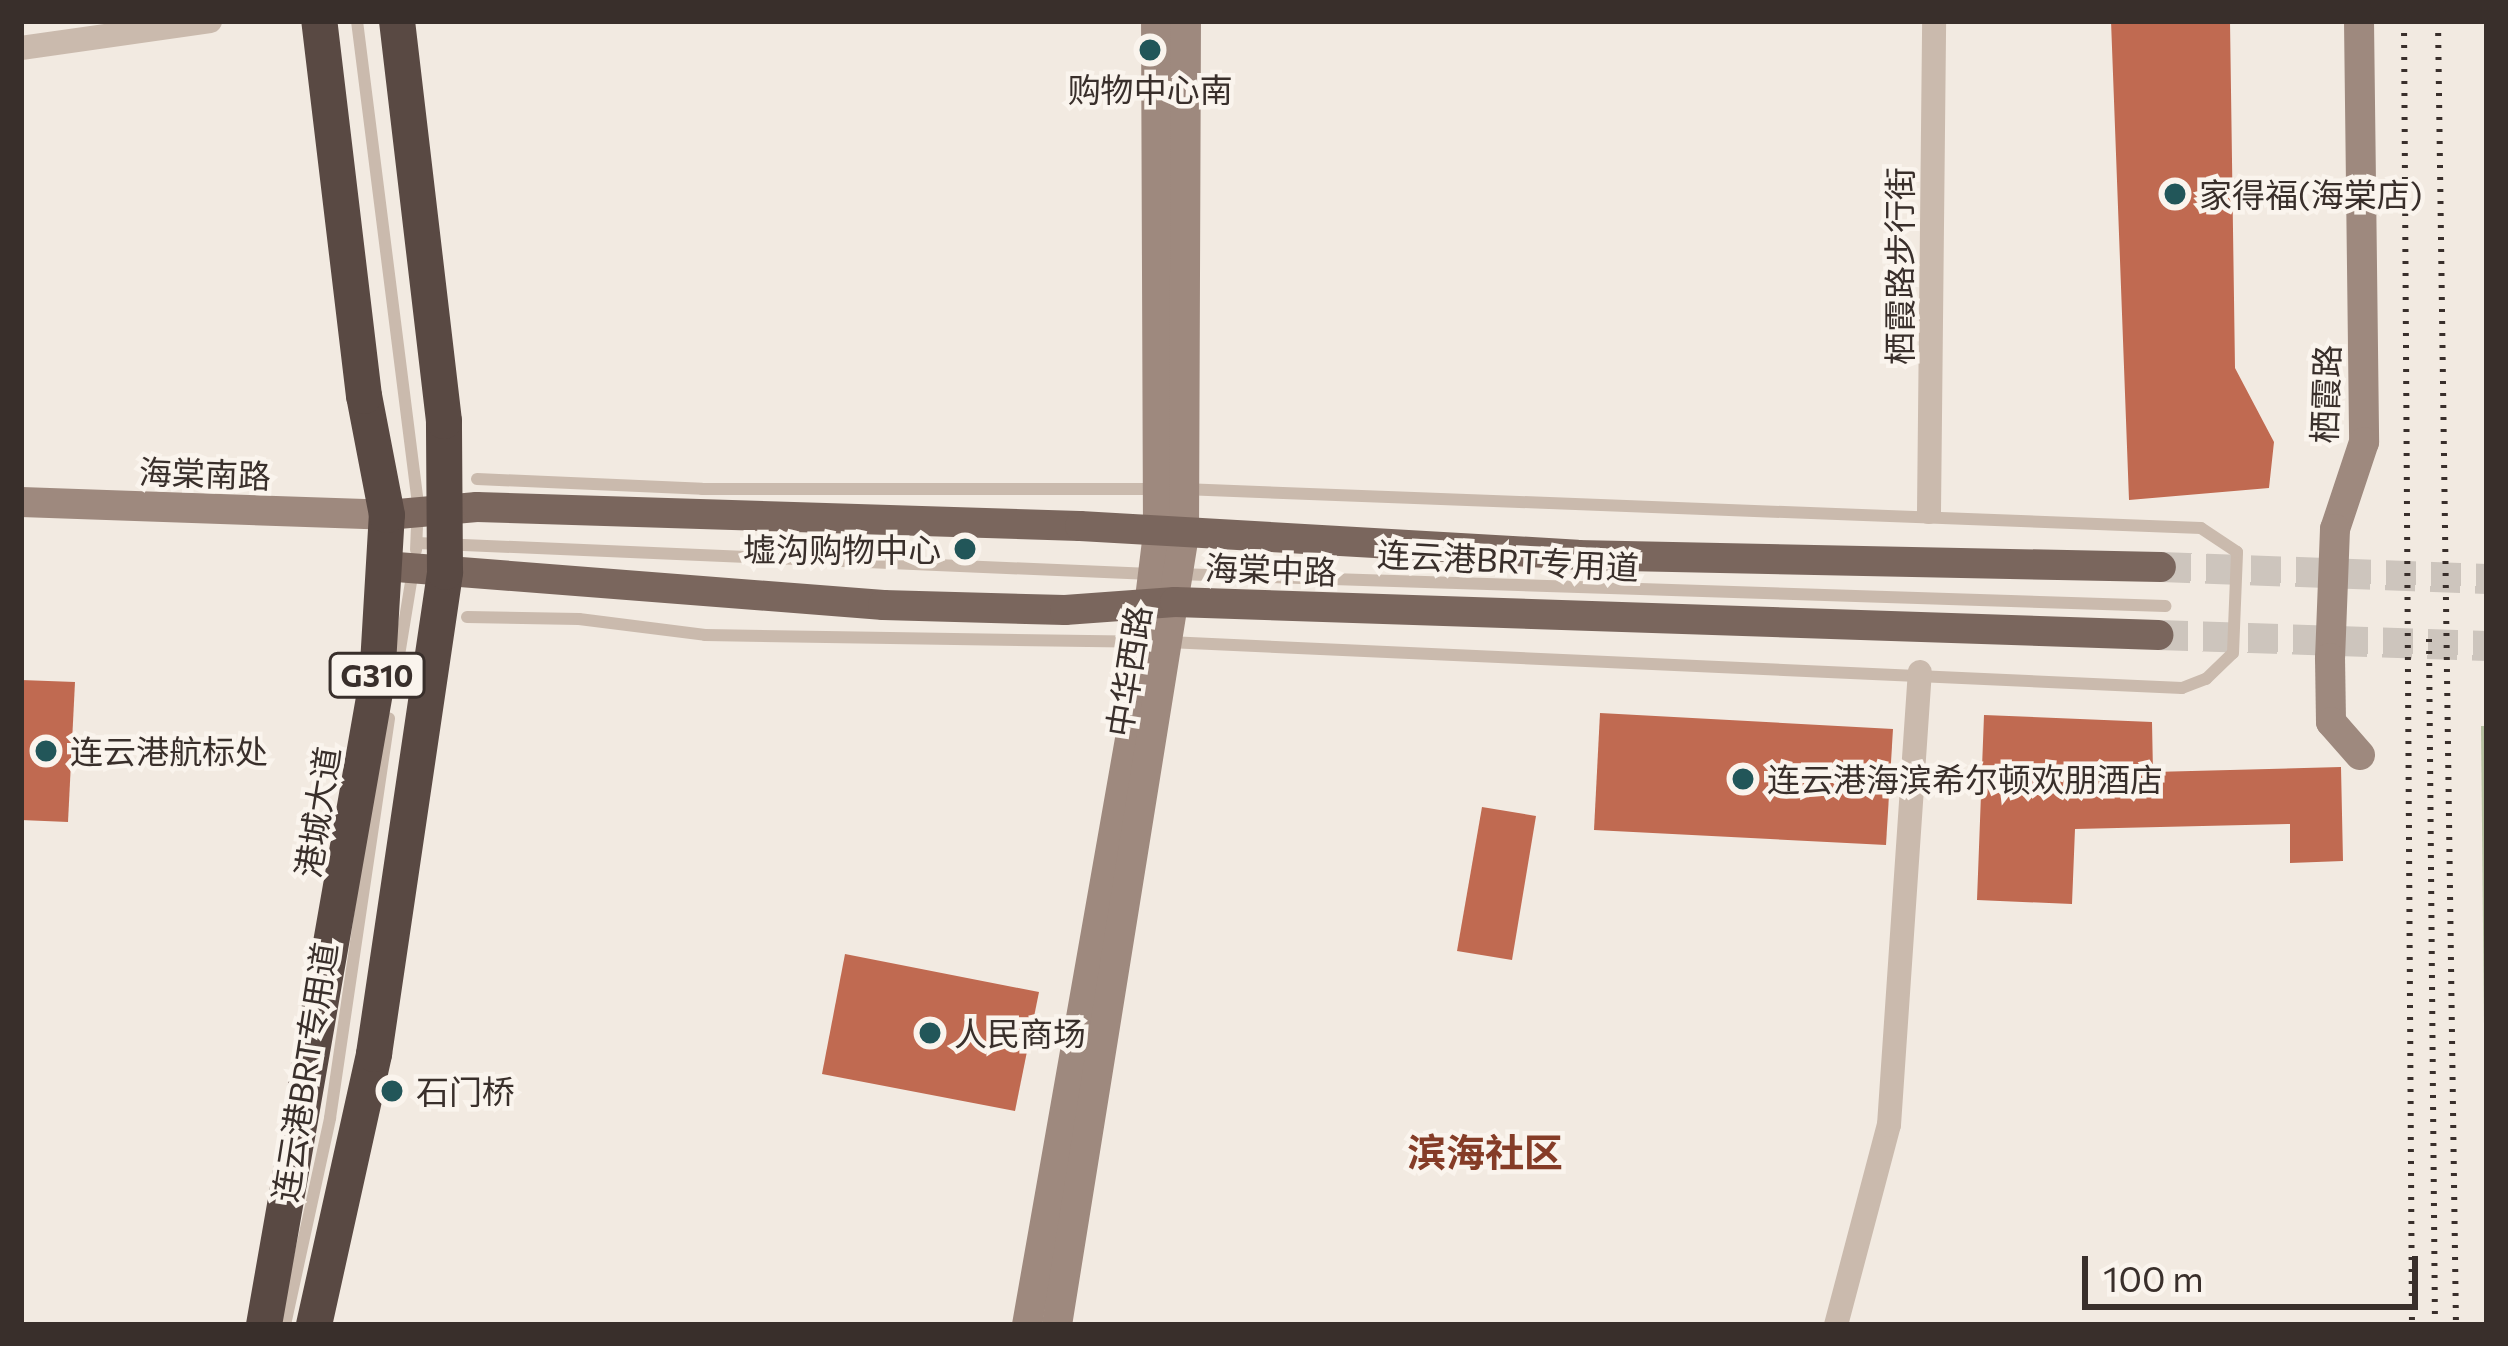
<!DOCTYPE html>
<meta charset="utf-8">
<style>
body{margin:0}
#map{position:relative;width:2508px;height:1346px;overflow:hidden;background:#f2eae1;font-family:Commissioner,"Noto Sans SC",sans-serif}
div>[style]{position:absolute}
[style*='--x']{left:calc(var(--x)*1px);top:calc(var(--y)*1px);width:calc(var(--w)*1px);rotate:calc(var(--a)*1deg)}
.green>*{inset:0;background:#b7c1a1}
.building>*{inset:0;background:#c06a51}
.primary-tunnel>*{height:30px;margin-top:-15px;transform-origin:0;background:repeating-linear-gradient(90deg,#cdc5bd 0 30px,transparent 0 45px)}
.lane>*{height:12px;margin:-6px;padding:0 6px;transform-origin:6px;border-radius:6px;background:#cabaad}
.street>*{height:24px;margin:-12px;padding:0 12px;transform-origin:12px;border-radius:12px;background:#cabaad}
.secondary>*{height:30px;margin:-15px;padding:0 15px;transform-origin:15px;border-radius:15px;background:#9e897e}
.primary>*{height:30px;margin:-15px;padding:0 15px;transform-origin:15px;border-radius:15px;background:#7a665d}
.highway>*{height:36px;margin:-18px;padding:0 18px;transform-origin:18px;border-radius:18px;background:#594943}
.rail>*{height:6px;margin-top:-3px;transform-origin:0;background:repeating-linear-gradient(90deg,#392f2b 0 3px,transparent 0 12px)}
.dots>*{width:33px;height:33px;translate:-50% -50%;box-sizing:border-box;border:6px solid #faf4ed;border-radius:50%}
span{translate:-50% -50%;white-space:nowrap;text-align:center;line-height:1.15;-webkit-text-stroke:9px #faf4ed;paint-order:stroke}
.shield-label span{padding:3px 9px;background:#faf4ed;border:3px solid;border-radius:9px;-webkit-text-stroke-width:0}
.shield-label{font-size:30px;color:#392f2b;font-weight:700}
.poi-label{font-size:33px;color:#392f2b}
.left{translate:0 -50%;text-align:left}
.right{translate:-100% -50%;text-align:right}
.street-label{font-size:33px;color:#392f2b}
.quarter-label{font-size:39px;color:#853c27;font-weight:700}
.frame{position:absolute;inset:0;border:24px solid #392f2b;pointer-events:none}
.scale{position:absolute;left:2082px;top:1256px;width:336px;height:54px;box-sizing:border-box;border:6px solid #392f2b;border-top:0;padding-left:15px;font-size:36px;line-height:42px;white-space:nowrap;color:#392f2b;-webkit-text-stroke:9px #faf4ed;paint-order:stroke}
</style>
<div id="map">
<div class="green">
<div style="clip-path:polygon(2481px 726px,2487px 726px,2487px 1325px)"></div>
</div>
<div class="building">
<div style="clip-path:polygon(2111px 21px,2230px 21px,2235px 368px,2274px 442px,2269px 488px,2129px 500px)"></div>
<div style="clip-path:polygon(21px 680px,75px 682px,68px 822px,21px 820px)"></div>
<div style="clip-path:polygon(1600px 713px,1893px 729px,1886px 845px,1594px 830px)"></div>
<div style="clip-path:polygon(1984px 715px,2152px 722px,2153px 772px,2341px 767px,2343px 861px,2290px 863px,2290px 824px,2075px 829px,2072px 904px,1977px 900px)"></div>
<div style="clip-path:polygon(1482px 807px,1536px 816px,1512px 960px,1457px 951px)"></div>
<div style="clip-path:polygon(845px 954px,1039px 992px,1015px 1111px,822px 1074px)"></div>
</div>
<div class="primary-tunnel">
<div style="--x:2161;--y:567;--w:326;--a:2.1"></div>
<div style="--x:2158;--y:635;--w:329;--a:1.9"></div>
</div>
<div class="lane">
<div style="--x:357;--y:21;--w:484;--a:82.8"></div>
<div style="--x:418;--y:501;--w:49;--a:92.3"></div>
<div style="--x:477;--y:479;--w:225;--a:2.5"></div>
<div style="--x:702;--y:489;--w:454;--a:0"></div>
<div style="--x:417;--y:543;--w:735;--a:2.42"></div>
<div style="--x:1177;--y:574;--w:989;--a:1.86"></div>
<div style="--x:467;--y:617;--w:112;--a:1"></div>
<div style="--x:579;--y:619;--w:127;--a:7.2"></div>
<div style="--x:705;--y:635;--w:437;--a:0.9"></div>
<div style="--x:1168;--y:642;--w:1015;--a:2.6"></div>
<div style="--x:2182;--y:688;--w:26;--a:-21"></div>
<div style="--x:2206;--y:679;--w:37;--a:-44"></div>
<div style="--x:2233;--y:653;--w:101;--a:-87.7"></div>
<div style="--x:2237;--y:552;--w:43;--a:-146.3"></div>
<div style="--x:2201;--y:528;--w:1019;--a:-177.81"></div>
<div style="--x:393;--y:692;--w:124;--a:-80.7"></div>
<div style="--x:285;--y:1325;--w:212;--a:-77.7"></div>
<div style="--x:330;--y:1118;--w:404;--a:-81.6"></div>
</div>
<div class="street">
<div style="--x:21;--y:48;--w:191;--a:-8.1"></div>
<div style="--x:1929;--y:512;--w:491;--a:-89.4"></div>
<div style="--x:1836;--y:1325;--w:207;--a:-75.2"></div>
<div style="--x:1889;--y:1125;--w:454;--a:-86.1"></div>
</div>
<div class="secondary">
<div style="--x:2359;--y:21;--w:421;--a:89.3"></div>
<div style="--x:2364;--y:442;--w:92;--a:108.4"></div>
<div style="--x:2335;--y:529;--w:129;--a:92.2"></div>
<div style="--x:2330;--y:658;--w:64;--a:89.1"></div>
<div style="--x:2331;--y:722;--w:44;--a:48.7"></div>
<div style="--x:21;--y:502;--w:366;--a:2"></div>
<div style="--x:1027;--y:1325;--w:647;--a:-80.03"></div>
<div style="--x:1139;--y:688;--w:156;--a:-83"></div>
<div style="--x:1158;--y:533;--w:512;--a:-90.22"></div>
<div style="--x:1057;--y:1325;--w:800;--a:-80.87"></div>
<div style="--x:1184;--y:535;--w:514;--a:-89.78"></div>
</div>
<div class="primary">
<div style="--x:387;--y:515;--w:90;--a:-5.1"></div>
<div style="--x:477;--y:507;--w:603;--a:1.8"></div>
<div style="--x:1080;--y:526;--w:498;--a:3.3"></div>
<div style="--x:1577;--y:555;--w:584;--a:1.18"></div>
<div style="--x:384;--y:566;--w:501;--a:4.47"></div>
<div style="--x:883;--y:605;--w:182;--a:1.6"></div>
<div style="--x:1065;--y:610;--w:110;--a:-4.2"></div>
<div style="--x:1175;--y:602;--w:984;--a:1.92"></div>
</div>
<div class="highway">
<div style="--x:264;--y:1325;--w:654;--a:-80.05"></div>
<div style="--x:377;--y:681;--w:166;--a:-86.6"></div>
<div style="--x:387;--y:515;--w:121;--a:-100.9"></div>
<div style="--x:364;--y:396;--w:378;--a:-96.8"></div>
<div style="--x:314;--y:1325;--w:278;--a:-77.5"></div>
<div style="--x:374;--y:1054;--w:487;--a:-81.6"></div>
<div style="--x:445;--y:572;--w:151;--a:-90.4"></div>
<div style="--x:444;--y:421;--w:403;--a:-96.7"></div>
</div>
<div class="rail">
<div style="--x:2404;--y:21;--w:1304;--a:89.65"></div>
<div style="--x:2438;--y:21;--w:1304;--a:89.21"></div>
<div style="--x:2429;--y:639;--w:686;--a:89.5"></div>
</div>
<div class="dots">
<div style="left:1150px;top:50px;background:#225659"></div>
<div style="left:2175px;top:194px;background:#225659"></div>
<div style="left:965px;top:549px;background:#225659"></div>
<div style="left:46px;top:751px;background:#225659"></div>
<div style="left:1743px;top:779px;background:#225659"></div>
<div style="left:930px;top:1033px;background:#225659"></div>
<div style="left:392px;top:1091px;background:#225659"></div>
</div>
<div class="shield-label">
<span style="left:377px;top:675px">G310</span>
</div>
<div class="poi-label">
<span style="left:1150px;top:89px">购物中心南</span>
<span class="left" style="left:2199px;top:194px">家得福(海棠店)</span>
<span class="right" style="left:941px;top:549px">墟沟购物中心</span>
<span class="left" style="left:70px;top:751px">连云港航标处</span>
<span class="left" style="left:1767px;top:779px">连云港海滨希尔顿欢朋酒店</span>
<span class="left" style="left:954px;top:1033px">人民商场</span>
<span class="left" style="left:416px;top:1091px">石门桥</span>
</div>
<div class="street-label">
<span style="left:1899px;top:266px;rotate:-90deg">栖霞路步行街</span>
<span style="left:2325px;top:394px;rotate:-88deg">栖霞路</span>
<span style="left:205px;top:473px;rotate:2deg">海棠南路</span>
<span style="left:1508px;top:560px;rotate:3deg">连云港BRT专用道</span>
<span style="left:1271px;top:569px;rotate:2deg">海棠中路</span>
<span style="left:1128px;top:671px;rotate:-81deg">中华西路</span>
<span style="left:317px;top:812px;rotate:-81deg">港城大道</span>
<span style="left:304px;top:1072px;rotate:-81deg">连云港BRT专用道</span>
</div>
<div class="quarter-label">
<span style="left:1485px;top:1151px">滨海社区</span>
</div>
<div class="frame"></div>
<div class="scale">100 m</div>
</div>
